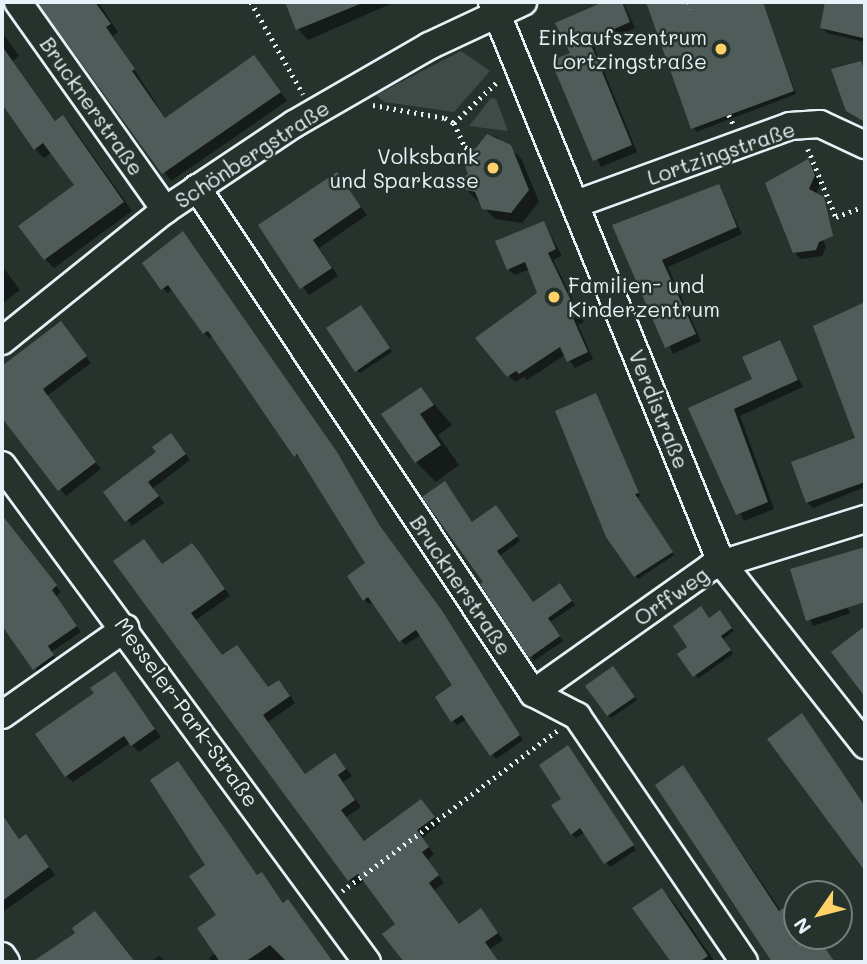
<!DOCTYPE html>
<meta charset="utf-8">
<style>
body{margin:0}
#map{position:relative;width:867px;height:964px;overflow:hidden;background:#26332d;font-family:Mali,sans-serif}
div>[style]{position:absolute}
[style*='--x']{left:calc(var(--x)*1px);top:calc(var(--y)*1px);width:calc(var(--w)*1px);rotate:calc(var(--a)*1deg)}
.green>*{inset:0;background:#3e4b47}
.shadow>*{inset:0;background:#0007}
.building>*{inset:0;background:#505c59}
.path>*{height:4.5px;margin-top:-2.25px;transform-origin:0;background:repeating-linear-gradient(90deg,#e8f1f8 0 2px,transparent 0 7px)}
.roads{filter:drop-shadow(2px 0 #e8f1f8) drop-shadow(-2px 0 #e8f1f8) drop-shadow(0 2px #e8f1f8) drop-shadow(0 -2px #e8f1f8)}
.minor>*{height:26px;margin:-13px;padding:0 13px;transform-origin:13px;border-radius:13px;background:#26332d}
.dots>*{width:19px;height:19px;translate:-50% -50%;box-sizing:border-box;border:4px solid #26332d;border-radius:50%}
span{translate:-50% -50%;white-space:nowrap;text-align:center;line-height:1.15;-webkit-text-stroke:5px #26332d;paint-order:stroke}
.poi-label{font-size:21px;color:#e8f1f8}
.right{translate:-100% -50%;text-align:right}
.left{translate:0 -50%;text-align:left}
.street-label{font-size:21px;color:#e8f1f8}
.frame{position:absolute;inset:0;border:4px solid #e8f1f8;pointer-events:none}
.north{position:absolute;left:783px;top:880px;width:70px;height:70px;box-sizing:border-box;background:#26332d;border:2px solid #747f7e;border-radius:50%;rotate:235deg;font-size:19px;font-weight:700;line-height:28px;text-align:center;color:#e8f1f8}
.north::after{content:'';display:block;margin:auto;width:24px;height:32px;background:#ffd166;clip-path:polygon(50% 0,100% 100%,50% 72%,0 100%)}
</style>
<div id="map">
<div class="green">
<div style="clip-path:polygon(461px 51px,490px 71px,454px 112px,384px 102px,376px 95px)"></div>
<div style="clip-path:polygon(491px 98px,496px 99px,508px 131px,469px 126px)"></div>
</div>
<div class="shadow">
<div style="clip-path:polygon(38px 2px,98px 2px,118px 32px,113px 36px,166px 119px,261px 65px,287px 101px,171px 181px)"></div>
<div style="clip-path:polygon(287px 2px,395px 2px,308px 40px,298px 29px)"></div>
<div style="clip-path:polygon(608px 2px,623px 2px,635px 28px,594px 47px,637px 152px,601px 167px,554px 62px,572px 54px,558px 24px)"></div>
<div style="clip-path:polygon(654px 2px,763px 2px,796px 94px,696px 132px,647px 4px)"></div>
<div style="clip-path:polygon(827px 2px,865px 2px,865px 42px,827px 33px,822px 27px)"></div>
<div style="clip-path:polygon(2px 32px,19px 56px,13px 61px,56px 122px,63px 117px,72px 126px,132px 211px,54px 268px,45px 259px,76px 186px,52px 152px,44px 158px,35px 149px,2px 101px)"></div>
<div style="clip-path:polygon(488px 136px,497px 137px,521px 158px,539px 202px,522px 223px,495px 219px,467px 190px)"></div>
<div style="clip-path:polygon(808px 161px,821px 183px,810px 208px,826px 247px,822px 256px,801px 259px,794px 252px)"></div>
<div style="clip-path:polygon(337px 175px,367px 215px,319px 248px,338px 276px,309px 295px,260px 226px)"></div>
<div style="clip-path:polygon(719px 186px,742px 234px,668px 267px,701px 341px,673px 354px,614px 226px)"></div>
<div style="clip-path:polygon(544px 223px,562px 256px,553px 260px,584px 322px,578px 325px,593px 359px,575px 368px,565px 355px,527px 380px,524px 377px,515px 382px,508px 375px,540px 294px,530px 269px,515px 275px,508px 269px)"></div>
<div style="clip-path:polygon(188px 238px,341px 459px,384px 533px,447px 618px,523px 740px,496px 759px,467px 719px,457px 725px,453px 721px,454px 686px,421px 635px,405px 645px,374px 601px,369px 604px,364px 600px,368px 563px,302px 458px,295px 455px,213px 335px,209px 338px,204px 333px,173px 289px,167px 293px,144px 263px)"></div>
<div style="clip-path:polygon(2px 266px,20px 290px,2px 304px)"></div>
<div style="clip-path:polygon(364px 310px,392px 352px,360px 373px,357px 370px)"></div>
<div style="clip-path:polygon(61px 324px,91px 363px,47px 396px,101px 469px,66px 496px,2px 416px,2px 371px)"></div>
<div style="clip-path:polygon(865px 333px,865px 487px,813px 508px,807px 502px,858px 439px,860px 335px)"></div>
<div style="clip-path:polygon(779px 343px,803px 387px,740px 416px,774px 509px,744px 521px,690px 409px,755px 380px)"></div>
<div style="clip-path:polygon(421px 389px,452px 425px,438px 435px,459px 465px,436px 482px,416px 462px)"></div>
<div style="clip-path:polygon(596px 396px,640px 496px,637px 498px,674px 555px,638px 579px,608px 536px)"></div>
<div style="clip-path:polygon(176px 441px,190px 460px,153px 488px,164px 503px,132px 526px,105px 492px)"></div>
<div style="clip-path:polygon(449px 487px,473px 523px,499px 511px,520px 541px,499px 556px,533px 604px,564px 589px,575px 605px,550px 622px,563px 641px,534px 661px,485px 583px)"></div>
<div style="clip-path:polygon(5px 521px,61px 592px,56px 596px,81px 632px,51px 652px,58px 661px,40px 674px,2px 627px)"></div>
<div style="clip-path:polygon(865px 549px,865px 602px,847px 608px,851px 613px,813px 626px,792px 570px)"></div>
<div style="clip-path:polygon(199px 552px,230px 596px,196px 620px,223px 657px,237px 647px,269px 689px,278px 682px,285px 688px,295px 703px,268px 722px,306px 775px,335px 755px,341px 762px,352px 776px,343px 782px,361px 807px,346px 817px,365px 842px,421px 801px,440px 824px,422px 838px,434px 854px,427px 860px,444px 883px,434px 890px,460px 925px,481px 910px,487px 917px,503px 940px,490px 949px,499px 962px,404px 962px,385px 934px,397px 924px,365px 880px,356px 887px,349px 880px,116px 562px,163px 566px)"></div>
<div style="clip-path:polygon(723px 616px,734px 631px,723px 639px,733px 654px,697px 679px,690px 647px,710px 620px)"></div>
<div style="clip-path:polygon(616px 671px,637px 700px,611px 718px,608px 715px)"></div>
<div style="clip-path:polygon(115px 673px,161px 737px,139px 752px,130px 743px,73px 782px,66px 776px,96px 694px)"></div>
<div style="clip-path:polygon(802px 715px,865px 805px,865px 866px,770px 740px)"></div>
<div style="clip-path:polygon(572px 752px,636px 850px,610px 867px,585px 832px,576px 838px,572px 834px,564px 799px)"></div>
<div style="clip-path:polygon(178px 763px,258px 876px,267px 879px,284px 904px,293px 907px,332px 962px,212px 962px,209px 958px,216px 953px,219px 916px)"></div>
<div style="clip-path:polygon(683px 767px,781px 911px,797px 926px,797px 936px,804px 936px,812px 947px,819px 942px,836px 962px,775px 962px,658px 786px)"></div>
<div style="clip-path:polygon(2px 813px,20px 840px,32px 843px,55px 875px,4px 911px)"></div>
<div style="clip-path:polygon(662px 890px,675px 904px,715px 962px,672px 962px,634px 908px)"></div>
<div style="clip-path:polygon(159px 956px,166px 962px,150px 962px)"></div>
</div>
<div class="building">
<div style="clip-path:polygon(37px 2px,95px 2px,111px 24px,106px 27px,135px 69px,132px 71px,165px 118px,254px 55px,281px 92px,162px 174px)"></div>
<div style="clip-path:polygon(285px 2px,365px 2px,296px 30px)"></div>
<div style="clip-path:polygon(603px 2px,622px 2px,630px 22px,589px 40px,632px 145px,593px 161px,551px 61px,570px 53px,555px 23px)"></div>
<div style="clip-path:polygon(646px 2px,763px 2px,794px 91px,691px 129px)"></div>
<div style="clip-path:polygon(825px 2px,865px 2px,863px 38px,820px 28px)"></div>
<div style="clip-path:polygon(2px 46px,55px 121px,63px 115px,124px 202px,44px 260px,18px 226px,74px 185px,43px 143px,34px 150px,2px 104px)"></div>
<div style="clip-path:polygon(861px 61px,865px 72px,865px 122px,846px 111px,831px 69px)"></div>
<div style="clip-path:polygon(487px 134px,511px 145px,529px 190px,511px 213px,482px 209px,475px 192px,466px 190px,461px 179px,468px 174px,464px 163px)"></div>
<div style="clip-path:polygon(808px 159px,815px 175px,809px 189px,824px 197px,833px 236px,819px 242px,816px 250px,793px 253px,765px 183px)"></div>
<div style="clip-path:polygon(337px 172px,361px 207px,313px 240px,332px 268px,300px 289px,258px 225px)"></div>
<div style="clip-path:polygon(719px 184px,737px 227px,662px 260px,696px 334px,665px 348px,612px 225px)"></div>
<div style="clip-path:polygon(544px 221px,556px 249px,548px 253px,578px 315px,573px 318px,588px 352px,567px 362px,560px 347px,519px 374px,516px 371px,507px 377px,475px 338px,537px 293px,525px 262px,507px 270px,495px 241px)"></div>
<div style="clip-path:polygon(183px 231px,337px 452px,380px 526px,443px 612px,520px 735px,490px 756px,462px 715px,451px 722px,435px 697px,452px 685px,416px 630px,399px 642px,368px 597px,363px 601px,347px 576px,365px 563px,297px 454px,294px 457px,208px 331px,203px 334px,168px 285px,161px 290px,142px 263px)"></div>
<div style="clip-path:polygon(865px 302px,865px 482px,806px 503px,791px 462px,855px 438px,813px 326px)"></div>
<div style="clip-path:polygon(361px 305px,390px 348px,355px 372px,326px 328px)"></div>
<div style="clip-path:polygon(61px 321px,87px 356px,43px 389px,96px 462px,58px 491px,2px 418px,2px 366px)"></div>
<div style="clip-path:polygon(780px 340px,798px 380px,734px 409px,768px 502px,736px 515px,688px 408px,752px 379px,742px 357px)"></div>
<div style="clip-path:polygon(421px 387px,434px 405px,420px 414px,441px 445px,415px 463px,381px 414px)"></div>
<div style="clip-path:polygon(596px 393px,639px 493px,635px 494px,673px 552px,634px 577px,606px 537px,555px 411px)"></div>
<div style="clip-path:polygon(171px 433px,186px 454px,148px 482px,159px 496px,125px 522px,103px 492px,156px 452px,152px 447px)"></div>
<div style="clip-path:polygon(445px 481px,472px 522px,496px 505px,518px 536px,497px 551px,533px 602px,560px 583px,572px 601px,548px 618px,560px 636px,529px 658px,480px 584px,483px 582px,422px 497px)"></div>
<div style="clip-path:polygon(2px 515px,57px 585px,52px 590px,77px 626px,48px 646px,54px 655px,33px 670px,2px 626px)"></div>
<div style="clip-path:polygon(144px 539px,162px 564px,192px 543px,200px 553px,225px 589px,191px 613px,222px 655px,237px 645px,268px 687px,279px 680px,290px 696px,263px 715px,305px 774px,335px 753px,346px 769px,338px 775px,355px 800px,341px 810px,364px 841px,421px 799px,435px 817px,417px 830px,429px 847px,422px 852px,439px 875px,429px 883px,459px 924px,481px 908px,498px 933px,485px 942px,499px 962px,404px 962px,382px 934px,395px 924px,358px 874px,348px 881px,113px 561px)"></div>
<div style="clip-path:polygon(865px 547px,865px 602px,806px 621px,790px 569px)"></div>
<div style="clip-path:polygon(701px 606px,709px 618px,720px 610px,732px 628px,721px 636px,731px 650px,693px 677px,677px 654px,687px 647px,673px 626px)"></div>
<div style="clip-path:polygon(865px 626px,865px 697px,831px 652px)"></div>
<div style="clip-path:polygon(613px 666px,635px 697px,607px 716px,585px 686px)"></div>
<div style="clip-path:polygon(115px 671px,155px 729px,131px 746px,124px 736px,65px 777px,35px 734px,94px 693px,90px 688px)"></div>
<div style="clip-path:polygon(802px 713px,865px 806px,865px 871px,767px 739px)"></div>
<div style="clip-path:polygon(568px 745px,634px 845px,604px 864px,580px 828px,571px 835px,551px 805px,561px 799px,539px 765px)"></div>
<div style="clip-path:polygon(178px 761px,257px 875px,262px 872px,283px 903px,288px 899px,333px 962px,287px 962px,270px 945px,245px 962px,220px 962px,197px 928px,216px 915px,189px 876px,205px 865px,150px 780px)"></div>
<div style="clip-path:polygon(683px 765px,779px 911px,783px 908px,797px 928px,797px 936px,810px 947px,819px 940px,835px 962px,772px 962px,655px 785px)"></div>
<div style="clip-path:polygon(2px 814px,19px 839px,26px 834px,49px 867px,2px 901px)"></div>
<div style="clip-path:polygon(662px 888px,708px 956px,699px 962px,671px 962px,632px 908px)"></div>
<div style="clip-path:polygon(95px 911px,135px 962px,32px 962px,75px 933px,72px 928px)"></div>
</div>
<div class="path">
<div style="--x:251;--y:2;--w:106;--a:60.5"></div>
<div style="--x:690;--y:2;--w:7;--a:82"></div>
<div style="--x:373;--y:105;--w:73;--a:10.2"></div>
<div style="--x:445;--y:118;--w:10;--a:29"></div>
<div style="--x:454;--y:123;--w:26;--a:65"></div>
<div style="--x:465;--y:147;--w:10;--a:24"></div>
<div style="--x:729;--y:115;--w:10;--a:66"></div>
<div style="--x:454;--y:123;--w:62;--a:-43.7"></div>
<div style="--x:808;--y:149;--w:74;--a:67.6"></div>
<div style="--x:836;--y:217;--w:25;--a:-21"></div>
<div style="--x:342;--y:891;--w:268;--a:-36.7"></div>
</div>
<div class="roads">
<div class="minor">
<div style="--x:18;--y:2;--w:255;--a:54.7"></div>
<div style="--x:492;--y:2;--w:605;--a:67.76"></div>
<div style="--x:721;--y:562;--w:233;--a:51.8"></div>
<div style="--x:197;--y:188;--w:607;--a:56.36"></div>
<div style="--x:533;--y:693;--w:50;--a:27.6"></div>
<div style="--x:577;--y:716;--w:297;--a:55.8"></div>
<div style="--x:576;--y:204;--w:228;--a:-20"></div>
<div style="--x:790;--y:126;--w:30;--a:-4"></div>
<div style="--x:820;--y:124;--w:50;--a:25"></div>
<div style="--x:2;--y:341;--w:209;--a:-38.8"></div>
<div style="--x:165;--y:210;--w:155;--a:-33.7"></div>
<div style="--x:294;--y:124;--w:156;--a:-30"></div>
<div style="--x:429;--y:46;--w:104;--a:-25.1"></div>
<div style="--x:2;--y:465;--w:617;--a:53.71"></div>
<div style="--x:533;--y:693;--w:218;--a:-35.3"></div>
<div style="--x:711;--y:567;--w:161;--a:-17.3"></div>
<div style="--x:2;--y:715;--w:151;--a:-35.1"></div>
<div style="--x:2;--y:956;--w:7;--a:56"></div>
</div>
</div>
<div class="dots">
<div style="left:721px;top:49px;background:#ffd166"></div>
<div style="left:493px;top:168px;background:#ffd166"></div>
<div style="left:554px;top:297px;background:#ffd166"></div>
</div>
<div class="poi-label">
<span class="right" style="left:707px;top:49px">Einkaufszentrum<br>Lortzingstraße</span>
<span class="right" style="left:479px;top:168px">Volksbank<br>und Sparkasse</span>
<span class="left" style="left:568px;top:297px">Familien- und<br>Kinderzentrum</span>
</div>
<div class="street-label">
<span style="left:92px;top:106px;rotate:55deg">Brucknerstraße</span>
<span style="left:721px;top:153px;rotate:-19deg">Lortzingstraße</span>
<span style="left:252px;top:154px;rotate:-33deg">Schönbergstraße</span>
<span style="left:659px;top:409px;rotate:68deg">Verdistraße</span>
<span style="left:461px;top:585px;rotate:56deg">Brucknerstraße</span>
<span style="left:671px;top:596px;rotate:-35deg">Orffweg</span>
<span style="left:187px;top:712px;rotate:54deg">Messeler-Park-Straße</span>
</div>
<div class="frame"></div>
<div class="north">N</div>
</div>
